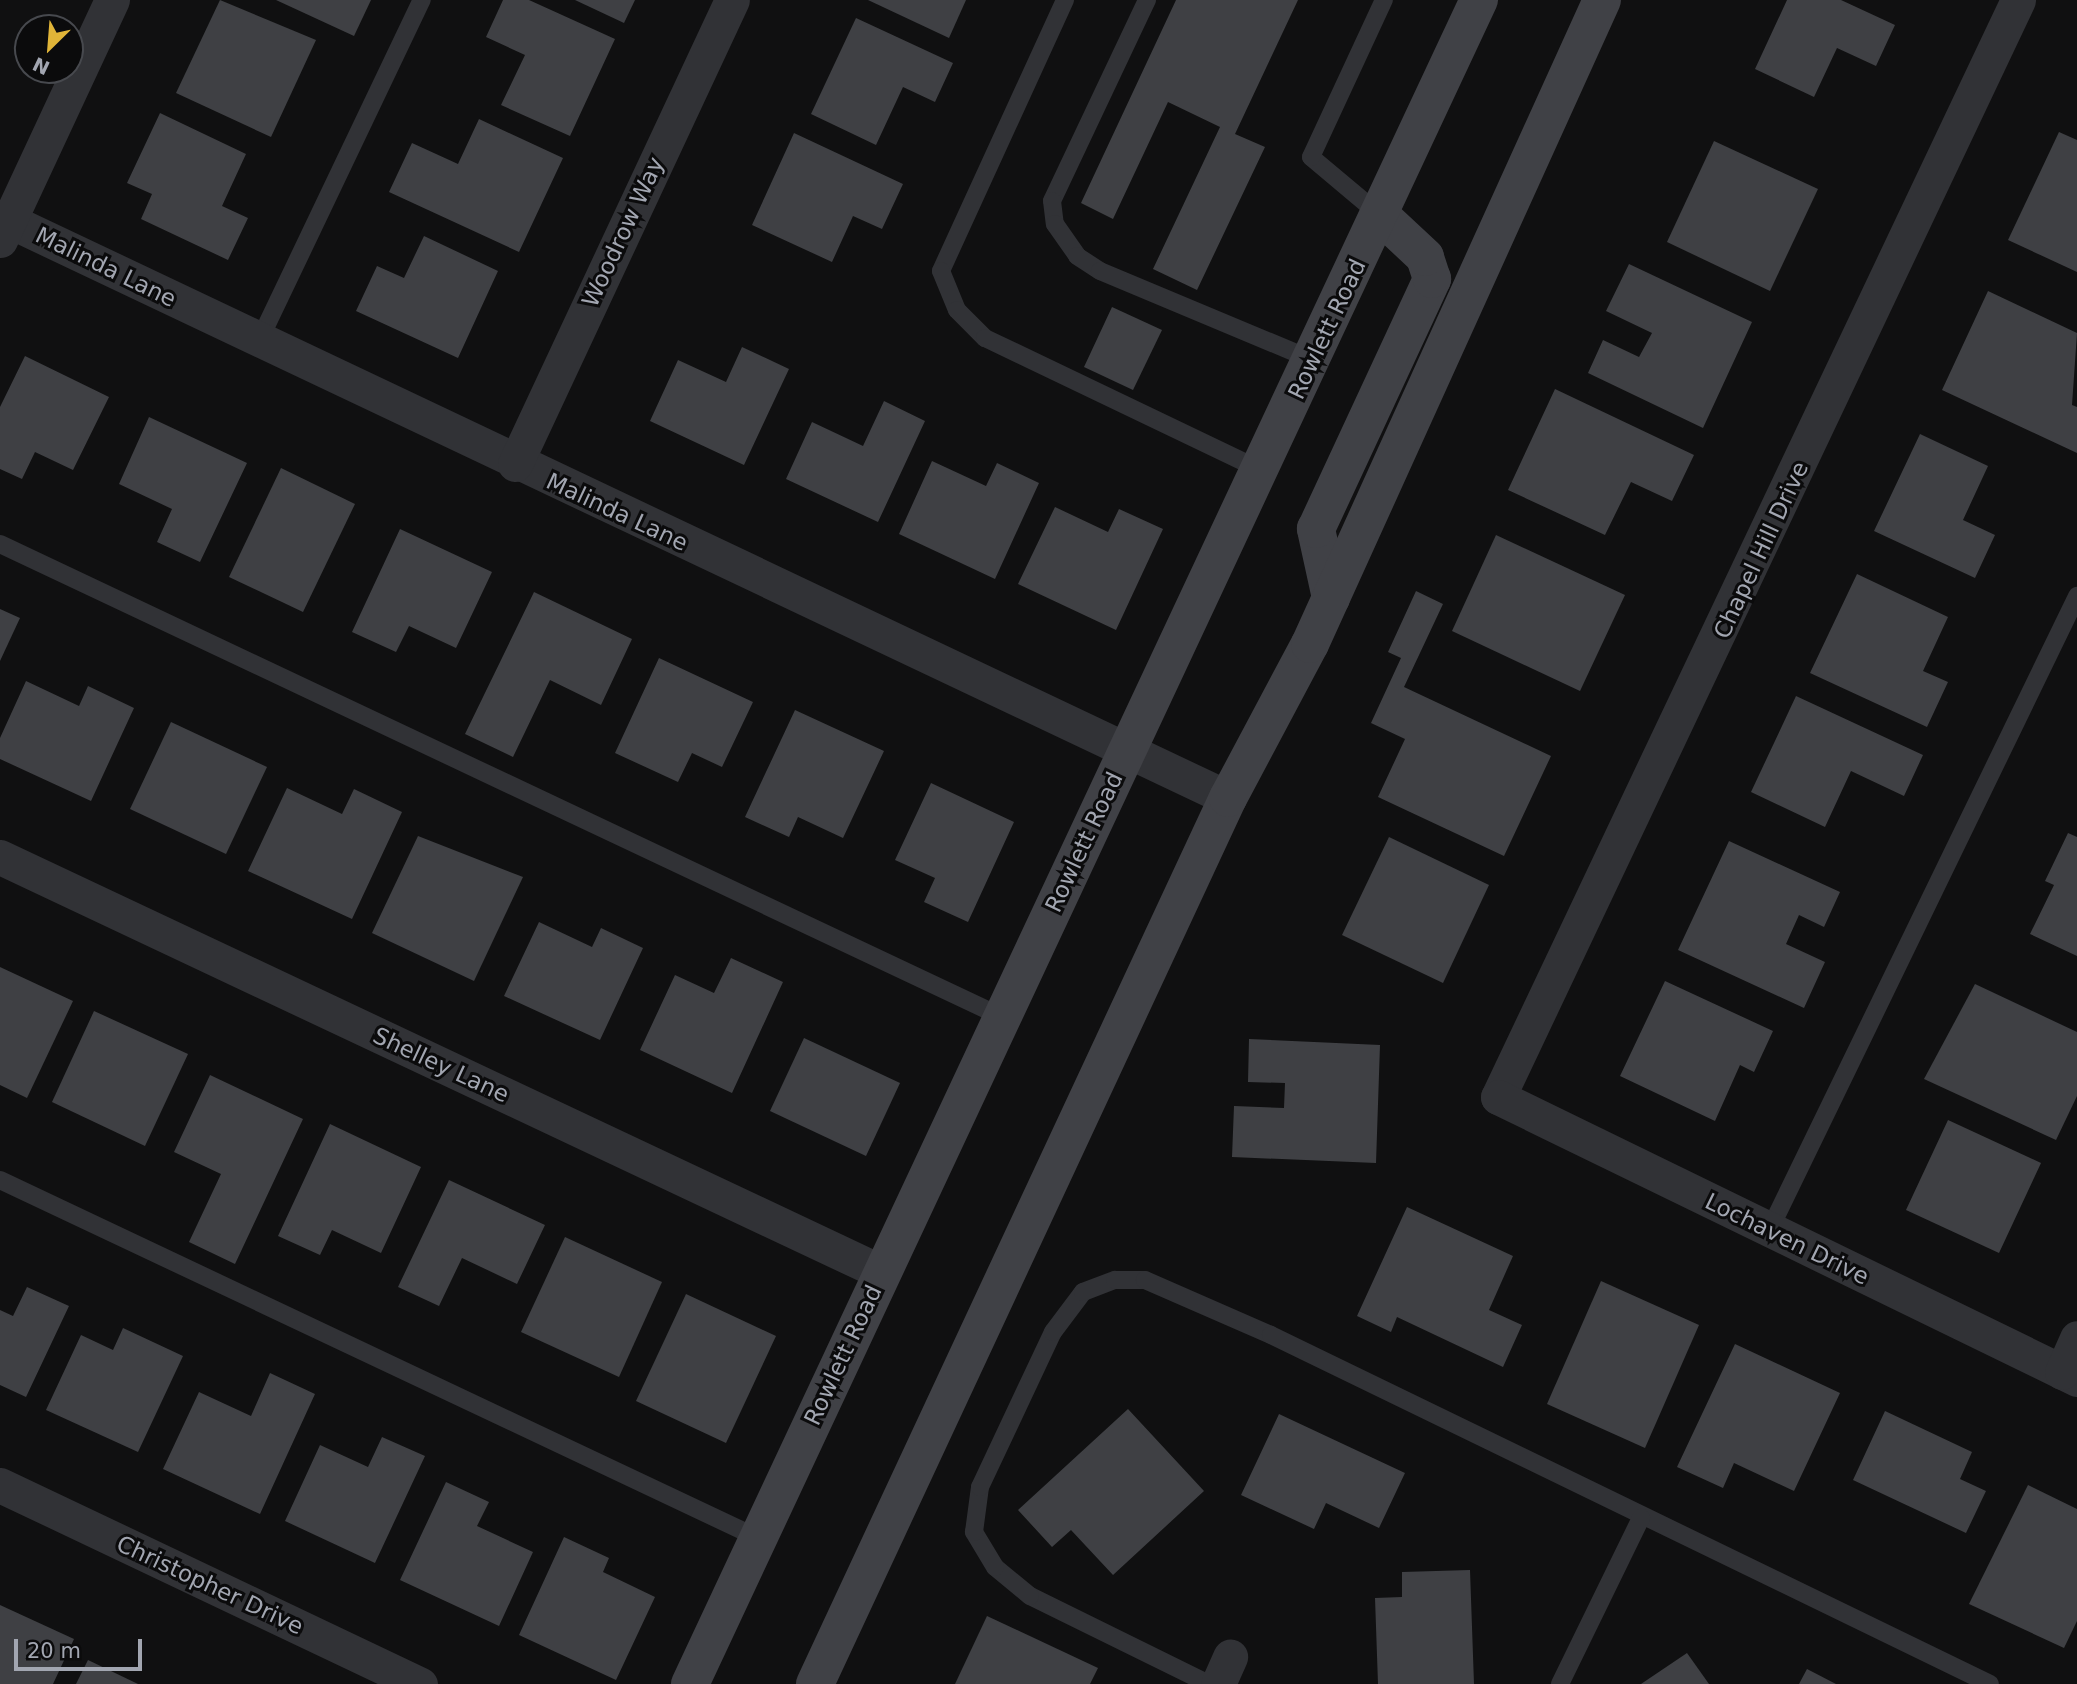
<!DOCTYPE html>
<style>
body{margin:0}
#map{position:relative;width:2077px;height:1684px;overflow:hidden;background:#101011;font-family:"DejaVu Sans",sans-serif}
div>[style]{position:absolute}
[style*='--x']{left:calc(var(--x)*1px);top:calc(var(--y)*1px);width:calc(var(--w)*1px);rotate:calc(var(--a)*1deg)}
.building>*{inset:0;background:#3f4044}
.service>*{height:18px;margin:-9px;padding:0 9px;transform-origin:9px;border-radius:9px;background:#313236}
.minor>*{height:35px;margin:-17.5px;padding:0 17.5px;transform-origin:17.5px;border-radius:17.5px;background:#313236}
.secondary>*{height:38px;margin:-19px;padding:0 19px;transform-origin:19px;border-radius:19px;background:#404146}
span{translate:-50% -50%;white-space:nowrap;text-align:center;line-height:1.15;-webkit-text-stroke:6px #0b0b0c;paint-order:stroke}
.street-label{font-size:23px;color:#a2a6b1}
.north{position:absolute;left:14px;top:14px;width:70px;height:70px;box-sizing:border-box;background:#0b0b0c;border:2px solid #47494e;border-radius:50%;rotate:205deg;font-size:19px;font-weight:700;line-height:28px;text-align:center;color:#a2a6b1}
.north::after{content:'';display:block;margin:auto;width:24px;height:32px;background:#e1b538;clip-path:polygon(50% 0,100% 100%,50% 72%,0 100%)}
.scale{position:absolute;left:14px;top:1639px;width:128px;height:32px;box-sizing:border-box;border:4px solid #a2a6b1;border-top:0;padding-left:9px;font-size:21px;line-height:24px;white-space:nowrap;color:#a2a6b1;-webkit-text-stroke:5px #0b0b0c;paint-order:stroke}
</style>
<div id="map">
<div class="building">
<div style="clip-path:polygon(220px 0,316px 40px,271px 137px,176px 93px)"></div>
<div style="clip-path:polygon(276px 0,371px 0,354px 36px)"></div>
<div style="clip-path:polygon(503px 0,529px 0,615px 39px,570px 136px,501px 105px,525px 55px,486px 37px)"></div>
<div style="clip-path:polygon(575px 0,635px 0,624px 23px)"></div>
<div style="clip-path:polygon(868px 0,966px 0,949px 38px)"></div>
<div style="clip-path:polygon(1176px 0,1298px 0,1235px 134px,1265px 147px,1197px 290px,1153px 269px,1220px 127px,1168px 102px,1113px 219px,1081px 203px)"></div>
<div style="clip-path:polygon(1787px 0,1841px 0,1895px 25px,1876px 66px,1837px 48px,1814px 97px,1755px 69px)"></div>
<div style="clip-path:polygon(856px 18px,953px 63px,935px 102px,903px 87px,876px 145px,811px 114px)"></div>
<div style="clip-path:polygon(160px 113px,246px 154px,222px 206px,248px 218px,228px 260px,141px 219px,152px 194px,127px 183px)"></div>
<div style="clip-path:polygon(479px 119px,563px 158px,519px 252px,389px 192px,412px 143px,458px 164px)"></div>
<div style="clip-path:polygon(2059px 132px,2077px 140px,2077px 272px,2008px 240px)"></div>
<div style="clip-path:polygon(794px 133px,903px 184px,882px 229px,853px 216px,832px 262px,752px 225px)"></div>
<div style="clip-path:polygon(1714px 141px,1818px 189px,1770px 291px,1667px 242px)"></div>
<div style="clip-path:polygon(424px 236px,498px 271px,458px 358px,356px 311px,377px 266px,404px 278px)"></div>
<div style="clip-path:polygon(1629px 264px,1752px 322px,1703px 428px,1588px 373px,1603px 340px,1639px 357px,1652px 333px,1606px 311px)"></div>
<div style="clip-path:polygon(1988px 291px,2077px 333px,2072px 405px,2077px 407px,2077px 453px,1942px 390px)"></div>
<div style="clip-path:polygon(1112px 307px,1162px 330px,1133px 390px,1084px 367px)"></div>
<div style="clip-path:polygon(742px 347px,789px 369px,744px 465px,650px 421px,678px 360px,726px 382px)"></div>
<div style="clip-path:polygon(25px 356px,109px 397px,73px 470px,35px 452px,22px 479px,0 469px,0 407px)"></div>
<div style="clip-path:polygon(1555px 389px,1694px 455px,1672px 501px,1631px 482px,1605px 535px,1508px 490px)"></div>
<div style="clip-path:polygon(884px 401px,925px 421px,878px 522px,786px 479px,812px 422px,863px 446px)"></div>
<div style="clip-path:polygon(149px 417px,247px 463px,200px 562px,157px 542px,172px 509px,119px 484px)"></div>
<div style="clip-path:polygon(1920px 434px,1988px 466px,1963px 520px,1995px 535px,1975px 578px,1874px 531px)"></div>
<div style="clip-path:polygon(932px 461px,986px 486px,997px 463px,1039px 483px,995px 579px,899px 534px)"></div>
<div style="clip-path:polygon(281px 468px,355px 504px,303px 612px,229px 577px)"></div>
<div style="clip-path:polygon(1055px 507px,1108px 532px,1119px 509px,1163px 529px,1116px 630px,1018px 584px)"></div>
<div style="clip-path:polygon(400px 529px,492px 572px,456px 648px,409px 626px,396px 652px,352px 632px)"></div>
<div style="clip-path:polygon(1496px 535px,1625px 595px,1580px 691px,1452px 631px)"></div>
<div style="clip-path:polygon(1857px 574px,1948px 617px,1923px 671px,1948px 682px,1927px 727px,1810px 673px)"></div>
<div style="clip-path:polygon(1416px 591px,1443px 604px,1404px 687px,1551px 756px,1504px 856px,1378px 797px,1405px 739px,1371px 723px,1401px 658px,1388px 652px)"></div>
<div style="clip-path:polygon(534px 592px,632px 639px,601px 705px,550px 680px,513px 757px,465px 734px)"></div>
<div style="clip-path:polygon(0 609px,20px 618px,0 661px)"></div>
<div style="clip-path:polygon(659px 658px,753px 702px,722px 767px,692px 753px,678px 782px,615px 753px)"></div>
<div style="clip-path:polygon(26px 681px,79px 706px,88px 686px,134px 708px,91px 801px,0 759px,0 738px)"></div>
<div style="clip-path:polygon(1796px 696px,1923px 755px,1904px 796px,1851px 771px,1825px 827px,1751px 792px)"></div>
<div style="clip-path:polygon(795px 710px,884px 751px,843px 838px,798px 817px,789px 837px,745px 817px)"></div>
<div style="clip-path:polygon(171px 722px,267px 767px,226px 854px,130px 809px)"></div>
<div style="clip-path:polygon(931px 783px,1014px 822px,968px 922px,924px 902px,935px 878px,895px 860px)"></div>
<div style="clip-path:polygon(287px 788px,342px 814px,354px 789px,402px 812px,352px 919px,248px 871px)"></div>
<div style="clip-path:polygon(2068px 833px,2077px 837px,2077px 956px,2030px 934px,2054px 885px,2045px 881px)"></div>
<div style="clip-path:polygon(418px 836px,523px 877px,474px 981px,372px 933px)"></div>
<div style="clip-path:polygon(1389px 837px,1489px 885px,1443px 983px,1342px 935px)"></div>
<div style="clip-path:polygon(1729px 841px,1840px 892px,1824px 927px,1799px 915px,1786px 944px,1825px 962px,1804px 1008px,1678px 950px)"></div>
<div style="clip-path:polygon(539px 922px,592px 947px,601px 928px,643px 948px,600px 1040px,504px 996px)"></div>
<div style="clip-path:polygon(731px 958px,783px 982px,732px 1093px,640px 1050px,675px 975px,714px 993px)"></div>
<div style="clip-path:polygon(0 967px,73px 1001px,27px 1098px,0 1085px)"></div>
<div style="clip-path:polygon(1665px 981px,1773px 1031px,1754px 1072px,1740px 1065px,1715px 1121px,1620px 1076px)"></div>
<div style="clip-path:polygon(1975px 984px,2077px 1032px,2077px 1096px,2056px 1140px,1924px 1079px)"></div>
<div style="clip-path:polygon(94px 1011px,188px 1054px,145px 1146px,52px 1102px)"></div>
<div style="clip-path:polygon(804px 1038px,900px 1083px,866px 1156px,770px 1111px)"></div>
<div style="clip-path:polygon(1249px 1039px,1380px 1045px,1376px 1163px,1232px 1157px,1234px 1106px,1284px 1108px,1285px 1083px,1248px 1082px)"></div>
<div style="clip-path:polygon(210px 1075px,303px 1119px,235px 1264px,189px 1242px,221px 1174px,174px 1152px)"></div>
<div style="clip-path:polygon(1948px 1120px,2041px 1163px,1999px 1253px,1906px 1210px)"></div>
<div style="clip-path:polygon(330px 1124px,421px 1167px,381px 1253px,332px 1230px,320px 1255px,278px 1236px)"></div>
<div style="clip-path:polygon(449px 1180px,545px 1225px,517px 1284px,462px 1258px,439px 1306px,398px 1287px)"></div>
<div style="clip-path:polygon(1407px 1207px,1513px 1256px,1489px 1310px,1522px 1325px,1503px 1367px,1397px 1317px,1391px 1332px,1357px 1316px)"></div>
<div style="clip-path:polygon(565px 1237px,662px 1282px,619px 1377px,521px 1332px)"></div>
<div style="clip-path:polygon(1601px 1281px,1699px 1325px,1645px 1448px,1547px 1404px)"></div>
<div style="clip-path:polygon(27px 1287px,69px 1306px,26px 1397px,0 1385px,0 1310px,13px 1316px)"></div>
<div style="clip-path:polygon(686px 1294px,776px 1336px,726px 1443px,636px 1401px)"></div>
<div style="clip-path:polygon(123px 1328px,183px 1356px,138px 1452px,46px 1410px,81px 1335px,113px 1350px)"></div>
<div style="clip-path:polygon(1735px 1344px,1840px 1393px,1794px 1491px,1734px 1463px,1723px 1488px,1677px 1467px)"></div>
<div style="clip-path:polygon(270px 1373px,315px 1394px,260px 1514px,163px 1469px,199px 1392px,251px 1416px)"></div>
<div style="clip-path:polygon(1128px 1409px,1204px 1491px,1113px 1575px,1071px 1530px,1052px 1547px,1018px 1510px)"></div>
<div style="clip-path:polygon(1885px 1411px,1972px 1452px,1960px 1479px,1986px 1491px,1966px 1533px,1853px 1480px)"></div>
<div style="clip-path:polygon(1279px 1414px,1405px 1473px,1379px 1528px,1326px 1503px,1314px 1529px,1241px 1495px)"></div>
<div style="clip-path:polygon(382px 1437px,425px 1456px,375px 1563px,285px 1521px,320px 1445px,368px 1467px)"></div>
<div style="clip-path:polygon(446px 1482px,489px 1502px,477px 1526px,533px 1552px,499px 1626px,400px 1580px)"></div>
<div style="clip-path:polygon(2028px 1485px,2077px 1509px,2077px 1621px,2064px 1648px,1969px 1604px)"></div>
<div style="clip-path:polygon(564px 1537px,609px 1558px,603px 1572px,655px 1597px,616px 1680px,519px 1635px)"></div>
<div style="clip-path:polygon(1470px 1570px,1474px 1684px,1378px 1684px,1375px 1598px,1402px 1597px,1402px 1572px)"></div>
<div style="clip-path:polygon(0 1605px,74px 1639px,53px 1684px,0 1684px)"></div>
<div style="clip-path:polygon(987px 1616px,1098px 1668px,1090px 1684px,955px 1684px)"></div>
<div style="clip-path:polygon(1687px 1653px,1709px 1684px,1641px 1684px)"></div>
<div style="clip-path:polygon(88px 1660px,138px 1684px,76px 1684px)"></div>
<div style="clip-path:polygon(1807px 1669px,1836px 1684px,1799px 1684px)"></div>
</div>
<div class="service">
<div style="--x:1065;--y:0;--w:298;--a:114.6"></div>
<div style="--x:941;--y:271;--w:42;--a:67.7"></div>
<div style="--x:957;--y:310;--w:40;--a:45"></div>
<div style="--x:985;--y:338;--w:306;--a:25.6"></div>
<div style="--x:1147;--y:0;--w:222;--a:115.3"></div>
<div style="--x:1052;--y:201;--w:23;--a:83"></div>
<div style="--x:1055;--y:224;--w:39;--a:55"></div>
<div style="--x:1077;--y:256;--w:27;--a:33"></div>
<div style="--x:1100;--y:271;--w:231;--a:22.7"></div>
<div style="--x:1380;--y:215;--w:90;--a:-140"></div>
<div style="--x:1311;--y:157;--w:173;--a:-65.1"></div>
<div style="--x:259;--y:341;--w:378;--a:-64.5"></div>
<div style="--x:0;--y:544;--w:1108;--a:25.27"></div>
<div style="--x:0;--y:1180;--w:838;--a:25.28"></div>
<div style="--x:1769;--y:1231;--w:706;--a:-64.12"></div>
<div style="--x:1209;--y:1684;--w:199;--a:-153.8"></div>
<div style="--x:1030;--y:1596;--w:45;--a:-140.4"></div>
<div style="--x:995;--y:1567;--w:41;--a:-121"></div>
<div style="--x:974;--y:1532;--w:45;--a:-82.4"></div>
<div style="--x:980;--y:1487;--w:171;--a:-64.8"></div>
<div style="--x:1053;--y:1332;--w:50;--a:-53.1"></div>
<div style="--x:1083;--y:1292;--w:34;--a:-21"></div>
<div style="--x:1115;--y:1280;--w:30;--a:0"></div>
<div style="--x:1145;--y:1280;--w:137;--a:23.6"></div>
<div style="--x:1271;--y:1335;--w:799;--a:25.89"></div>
<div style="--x:1560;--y:1684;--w:185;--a:-64"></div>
</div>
<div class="minor">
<div style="--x:2018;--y:0;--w:1214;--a:115.36"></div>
<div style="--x:1498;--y:1097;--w:644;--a:25.97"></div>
<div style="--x:10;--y:221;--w:1348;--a:25.35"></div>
<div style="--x:0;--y:240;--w:265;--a:-65"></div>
<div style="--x:515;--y:464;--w:512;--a:-64.94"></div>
<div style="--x:0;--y:857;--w:974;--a:25.22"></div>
<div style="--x:2062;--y:1372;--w:37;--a:-66"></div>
<div style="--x:0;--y:1485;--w:465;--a:25.4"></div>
<div style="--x:1218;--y:1684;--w:30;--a:-66"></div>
</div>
<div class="secondary">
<div style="--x:1331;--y:598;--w:71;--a:-102.3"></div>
<div style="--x:1316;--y:529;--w:276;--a:-65.1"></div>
<div style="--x:1432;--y:279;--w:23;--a:-108"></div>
<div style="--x:1425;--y:257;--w:62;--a:-137"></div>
<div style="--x:690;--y:1684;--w:1860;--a:-64.9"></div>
<div style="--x:815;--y:1684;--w:978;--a:-65.01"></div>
<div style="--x:1228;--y:798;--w:174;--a:-62"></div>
<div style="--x:1310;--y:644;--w:707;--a:-65.61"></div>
</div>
<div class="street-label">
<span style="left:623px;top:232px;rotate:-65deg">Woodrow Way</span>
<span style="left:106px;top:267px;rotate:26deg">Malinda Lane</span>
<span style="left:1327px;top:329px;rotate:-65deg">Rowlett Road</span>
<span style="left:617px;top:512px;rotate:25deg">Malinda Lane</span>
<span style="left:1761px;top:550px;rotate:-65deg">Chapel Hill Drive</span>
<span style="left:1084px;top:842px;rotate:-65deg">Rowlett Road</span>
<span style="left:441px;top:1065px;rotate:25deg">Shelley Lane</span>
<span style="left:1787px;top:1239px;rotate:26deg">Lochaven Drive</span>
<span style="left:843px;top:1355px;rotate:-65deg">Rowlett Road</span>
<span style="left:210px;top:1585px;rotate:25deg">Christopher Drive</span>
</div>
<div class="north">N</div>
<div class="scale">20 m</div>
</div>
